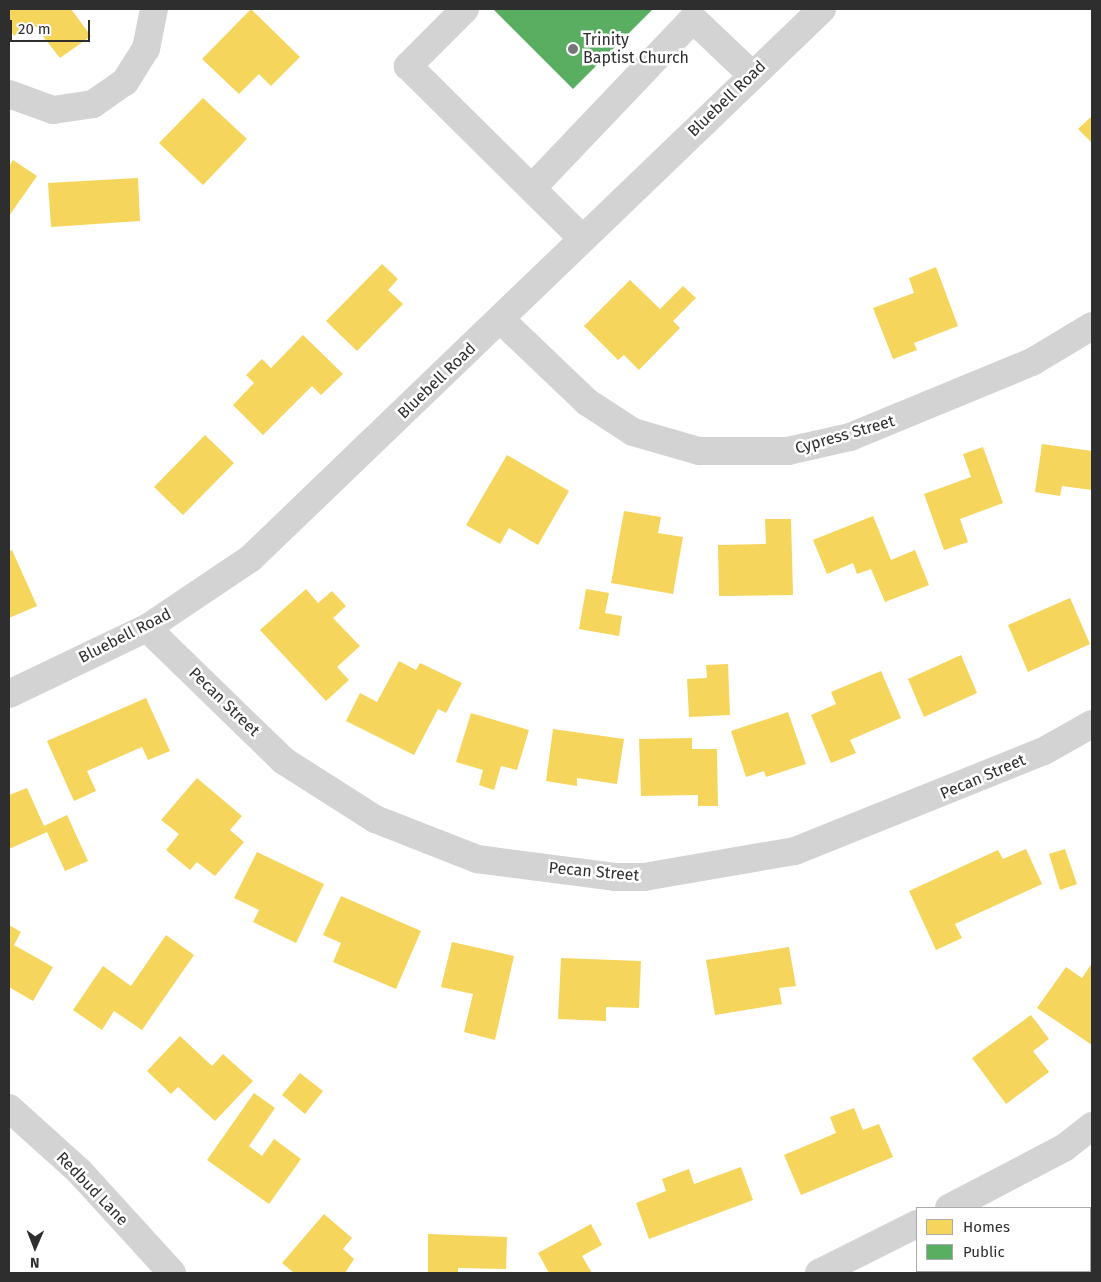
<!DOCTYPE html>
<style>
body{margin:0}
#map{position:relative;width:1101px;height:1282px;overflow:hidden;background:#fff;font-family:"Fira Sans",sans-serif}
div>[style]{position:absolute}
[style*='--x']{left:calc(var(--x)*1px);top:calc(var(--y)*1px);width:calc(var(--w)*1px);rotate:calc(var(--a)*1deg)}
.homes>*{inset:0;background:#f6d55c}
.public>*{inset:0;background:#5aae61}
.minor>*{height:28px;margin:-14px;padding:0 14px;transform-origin:14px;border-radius:14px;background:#d3d3d3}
.dots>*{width:14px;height:14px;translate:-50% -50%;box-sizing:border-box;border:2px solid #fff;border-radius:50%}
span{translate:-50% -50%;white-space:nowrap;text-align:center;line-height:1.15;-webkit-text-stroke:5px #fff;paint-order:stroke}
.poi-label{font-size:16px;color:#2e2e2e}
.left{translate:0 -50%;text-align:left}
.street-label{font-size:16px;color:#2e2e2e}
.frame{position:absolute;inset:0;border:10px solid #2e2e2e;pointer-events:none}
.legend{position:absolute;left:916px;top:1207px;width:175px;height:65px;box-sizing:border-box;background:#fff;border:1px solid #ababab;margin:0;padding:6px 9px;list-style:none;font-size:15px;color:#2e2e2e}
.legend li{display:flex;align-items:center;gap:10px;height:25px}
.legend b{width:25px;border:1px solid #ababab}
.north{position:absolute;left:10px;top:1222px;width:50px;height:50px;-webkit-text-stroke:4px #fff;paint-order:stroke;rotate:181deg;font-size:14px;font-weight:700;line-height:20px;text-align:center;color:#2e2e2e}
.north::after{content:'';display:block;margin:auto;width:18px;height:22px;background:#2e2e2e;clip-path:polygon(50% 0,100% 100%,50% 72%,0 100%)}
.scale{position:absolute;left:10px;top:20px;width:80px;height:22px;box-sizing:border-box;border:2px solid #2e2e2e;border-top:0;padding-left:6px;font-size:15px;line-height:18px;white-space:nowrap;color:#2e2e2e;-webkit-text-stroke:4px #fff;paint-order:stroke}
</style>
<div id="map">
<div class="homes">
<div style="clip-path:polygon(9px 9px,71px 9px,91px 36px,60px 58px,32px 22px,14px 36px,9px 28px)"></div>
<div style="clip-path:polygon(251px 9px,300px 57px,271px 86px,259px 74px,239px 94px,202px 59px)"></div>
<div style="clip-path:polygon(203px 98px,247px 139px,203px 185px,159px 143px)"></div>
<div style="clip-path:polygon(1092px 116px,1092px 143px,1078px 129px)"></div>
<div style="clip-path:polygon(13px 160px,37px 176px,9px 216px,9px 166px)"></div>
<div style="clip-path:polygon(138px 178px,140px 221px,51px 227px,48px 183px)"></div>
<div style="clip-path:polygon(382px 264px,398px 279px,388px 290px,403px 304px,357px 351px,326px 321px)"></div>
<div style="clip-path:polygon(936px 267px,958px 326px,914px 343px,917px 350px,893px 359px,873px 308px,914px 293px,909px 278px)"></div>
<div style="clip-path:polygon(630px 280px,660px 309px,683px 286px,696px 298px,673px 321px,680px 328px,639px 370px,624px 355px,618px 360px,584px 326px)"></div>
<div style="clip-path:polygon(303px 335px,343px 374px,321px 395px,312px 386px,263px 435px,233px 405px,254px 383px,246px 375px,262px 359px,271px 368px)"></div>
<div style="clip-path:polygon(205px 435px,234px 463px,183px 515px,154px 487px)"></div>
<div style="clip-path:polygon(1042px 444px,1092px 451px,1092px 490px,1062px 486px,1060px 496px,1035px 492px)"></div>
<div style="clip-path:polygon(983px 447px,1003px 503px,960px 519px,968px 542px,944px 550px,924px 494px,971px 477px,963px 454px)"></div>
<div style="clip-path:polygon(507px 455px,569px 491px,538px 545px,509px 528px,500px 544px,466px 525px)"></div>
<div style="clip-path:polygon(624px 511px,661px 517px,658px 533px,683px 537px,673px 594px,611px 583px)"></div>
<div style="clip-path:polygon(873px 516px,891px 560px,915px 550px,929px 585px,885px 602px,871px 569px,857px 574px,853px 563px,827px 574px,813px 540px)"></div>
<div style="clip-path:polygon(765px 519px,791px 519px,793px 595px,719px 596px,718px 545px,766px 544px)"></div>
<div style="clip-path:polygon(12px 550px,37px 606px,9px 618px,9px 551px)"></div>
<div style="clip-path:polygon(306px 589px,318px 603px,332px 591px,346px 606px,333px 618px,360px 646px,337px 667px,349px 680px,326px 701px,260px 630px)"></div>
<div style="clip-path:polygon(586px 589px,609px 593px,605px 613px,622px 616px,619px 636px,579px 629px)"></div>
<div style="clip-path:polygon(1070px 598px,1090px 644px,1028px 672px,1008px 625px)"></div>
<div style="clip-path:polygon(961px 655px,977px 693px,924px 717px,908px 679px)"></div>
<div style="clip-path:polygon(399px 661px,416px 670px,420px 663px,462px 683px,446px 713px,438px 709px,414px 755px,346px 721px,360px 693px,377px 702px)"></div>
<div style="clip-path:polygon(728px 664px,730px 715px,689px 717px,687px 679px,707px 678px,706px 665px)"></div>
<div style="clip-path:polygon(881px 671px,901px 718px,850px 740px,856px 753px,831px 763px,811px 715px,836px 704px,831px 692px)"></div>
<div style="clip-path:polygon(146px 698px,170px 751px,148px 760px,142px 747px,87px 771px,96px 791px,74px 801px,47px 741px)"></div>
<div style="clip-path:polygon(788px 712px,806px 764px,766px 777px,764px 771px,746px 777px,731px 731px)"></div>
<div style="clip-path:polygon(471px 713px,529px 730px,517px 770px,501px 766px,494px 790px,479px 785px,483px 770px,456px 762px)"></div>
<div style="clip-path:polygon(553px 729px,624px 739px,617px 784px,577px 778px,577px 786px,546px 781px)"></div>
<div style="clip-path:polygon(692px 738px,692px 749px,717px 749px,718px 806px,698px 806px,698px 795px,641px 796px,639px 739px)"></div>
<div style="clip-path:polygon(197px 778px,242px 816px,230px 830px,244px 842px,215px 876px,197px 862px,190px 870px,166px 850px,179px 834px,161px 820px)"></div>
<div style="clip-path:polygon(27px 788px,44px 826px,67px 815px,88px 861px,65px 871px,47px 832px,9px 849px,9px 795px)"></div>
<div style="clip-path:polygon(1026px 849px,1042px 884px,955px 924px,962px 938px,936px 950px,909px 891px,998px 850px,1003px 859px)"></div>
<div style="clip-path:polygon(1065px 849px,1077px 884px,1060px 890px,1049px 854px)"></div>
<div style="clip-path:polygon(257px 852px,324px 884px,296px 943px,253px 922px,259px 910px,234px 898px)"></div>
<div style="clip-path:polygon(341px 896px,421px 931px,396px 989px,333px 962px,341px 943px,323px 935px)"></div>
<div style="clip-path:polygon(9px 925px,21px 932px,14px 945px,53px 967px,33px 1001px,9px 987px)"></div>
<div style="clip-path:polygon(166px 935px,194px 955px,142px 1030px,114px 1011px,102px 1030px,73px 1010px,103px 966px,131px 986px)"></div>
<div style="clip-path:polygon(452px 942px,514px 956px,495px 1040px,464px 1032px,473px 994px,441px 987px)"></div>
<div style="clip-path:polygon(789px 947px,796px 986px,779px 988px,782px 1004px,715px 1015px,706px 960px)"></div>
<div style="clip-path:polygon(561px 958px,641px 961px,639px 1008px,606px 1007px,606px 1021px,558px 1019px)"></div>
<div style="clip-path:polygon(1092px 963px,1092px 1045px,1037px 1008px,1066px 967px,1082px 978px)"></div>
<div style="clip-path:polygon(1031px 1015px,1049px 1039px,1033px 1051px,1049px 1072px,1006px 1104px,972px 1058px)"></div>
<div style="clip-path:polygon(180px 1036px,212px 1066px,223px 1054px,253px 1081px,215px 1121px,178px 1087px,171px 1094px,147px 1071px)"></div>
<div style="clip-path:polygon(300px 1073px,323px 1091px,305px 1114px,282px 1095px)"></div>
<div style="clip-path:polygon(254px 1093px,275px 1108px,249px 1146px,262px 1156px,274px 1139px,301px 1159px,269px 1204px,207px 1160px)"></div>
<div style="clip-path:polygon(854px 1108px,863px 1130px,879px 1124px,893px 1157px,801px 1195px,784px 1155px,836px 1133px,830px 1117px)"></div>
<div style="clip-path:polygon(741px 1167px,753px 1200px,649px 1239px,636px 1203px,666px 1191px,662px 1179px,689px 1169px,694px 1184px)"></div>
<div style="clip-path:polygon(324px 1214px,352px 1238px,343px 1249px,354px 1259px,345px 1273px,294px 1273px,282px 1263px)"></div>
<div style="clip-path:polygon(591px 1224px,602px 1245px,582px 1256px,592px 1273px,549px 1273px,538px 1253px)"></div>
<div style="clip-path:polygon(428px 1234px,507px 1237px,506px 1269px,458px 1268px,458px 1273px,428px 1273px)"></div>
<div style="clip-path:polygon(1090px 1240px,1092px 1273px,1000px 1271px,1090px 1271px)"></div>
</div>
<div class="public">
<div style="clip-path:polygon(493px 9px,653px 9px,573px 89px)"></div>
</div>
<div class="minor">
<div style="--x:465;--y:9;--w:81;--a:135"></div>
<div style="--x:408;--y:66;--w:245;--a:44.7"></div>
<div style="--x:9;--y:94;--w:47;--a:20"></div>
<div style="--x:53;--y:110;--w:40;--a:-8.5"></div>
<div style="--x:93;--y:104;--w:39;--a:-35"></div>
<div style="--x:125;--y:82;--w:39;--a:-58"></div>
<div style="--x:146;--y:49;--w:41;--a:-78.7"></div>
<div style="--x:532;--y:188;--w:233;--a:-46.4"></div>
<div style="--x:693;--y:19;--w:81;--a:43.5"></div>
<div style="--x:501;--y:320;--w:119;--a:43.6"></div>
<div style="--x:587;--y:402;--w:55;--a:33.1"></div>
<div style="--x:633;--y:432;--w:69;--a:16.1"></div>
<div style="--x:699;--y:451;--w:89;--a:0"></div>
<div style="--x:788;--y:451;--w:64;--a:-12.7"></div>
<div style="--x:850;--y:437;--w:197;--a:-22.4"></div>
<div style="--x:1032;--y:362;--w:70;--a:-31"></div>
<div style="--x:147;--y:628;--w:191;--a:44.2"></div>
<div style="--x:284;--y:761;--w:108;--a:32.5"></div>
<div style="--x:375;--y:819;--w:110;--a:21.4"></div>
<div style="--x:477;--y:859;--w:139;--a:7.4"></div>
<div style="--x:615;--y:877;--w:29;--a:0"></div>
<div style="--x:644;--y:877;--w:153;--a:-9.8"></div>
<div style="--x:795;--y:851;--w:268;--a:-21.9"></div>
<div style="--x:1044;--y:751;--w:55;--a:-29.4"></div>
<div style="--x:9;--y:694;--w:153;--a:-25.6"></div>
<div style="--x:147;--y:628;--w:125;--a:-33.9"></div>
<div style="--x:251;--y:558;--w:792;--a:-43.87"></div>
<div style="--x:9;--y:1108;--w:94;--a:42"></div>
<div style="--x:79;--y:1171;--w:138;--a:47.6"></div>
<div style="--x:949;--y:1208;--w:130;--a:-27.6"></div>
<div style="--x:1064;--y:1148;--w:36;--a:-38"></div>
<div style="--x:819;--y:1273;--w:110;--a:-26.6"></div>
</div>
<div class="dots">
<div style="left:573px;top:49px;background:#777"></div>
</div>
<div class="poi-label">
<span class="left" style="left:583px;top:49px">Trinity<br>Baptist Church</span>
</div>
<div class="street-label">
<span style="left:727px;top:99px;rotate:-44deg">Bluebell Road</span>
<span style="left:437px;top:381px;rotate:-44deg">Bluebell Road</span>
<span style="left:845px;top:435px;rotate:-16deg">Cypress Street</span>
<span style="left:125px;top:636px;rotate:-27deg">Bluebell Road</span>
<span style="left:224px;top:702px;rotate:44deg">Pecan Street</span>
<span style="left:983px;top:777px;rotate:-23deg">Pecan Street</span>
<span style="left:594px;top:872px;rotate:5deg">Pecan Street</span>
<span style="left:92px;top:1189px;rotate:46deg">Redbud Lane</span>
</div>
<div class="frame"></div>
<ul class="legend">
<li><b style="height:14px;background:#f6d55c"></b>Homes</li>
<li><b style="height:14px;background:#5aae61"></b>Public</li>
</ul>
<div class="north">N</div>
<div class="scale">20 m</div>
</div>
